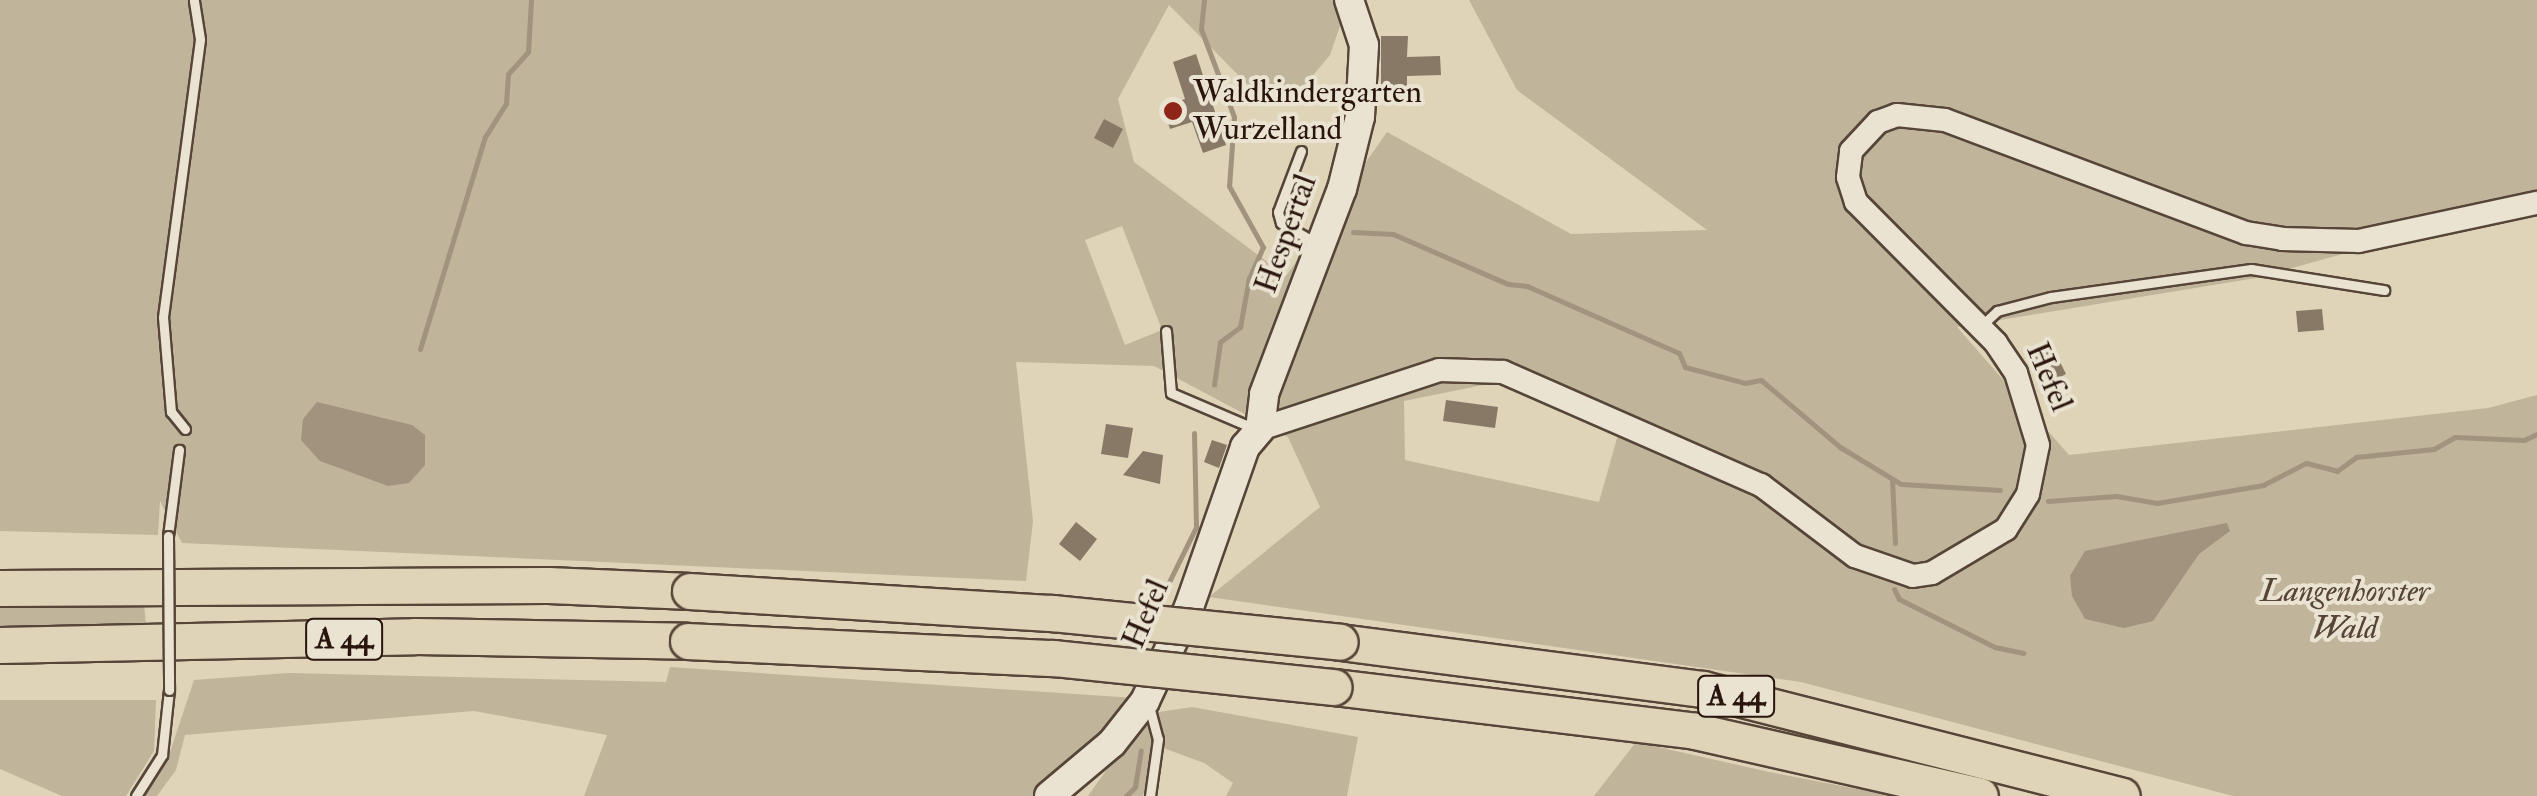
<!DOCTYPE html>
<style>
body{margin:0}
#map{position:relative;width:2537px;height:796px;overflow:hidden;background:#dfd4b8;font-family:"IM FELL Double Pica",serif}
div>[style]{position:absolute}
[style*='--x']{left:calc(var(--x)*1px);top:calc(var(--y)*1px);width:calc(var(--w)*1px);rotate:calc(var(--a)*1deg)}
.green>*{inset:0;background:#c0b49b}
.water>*{inset:0;background:#a1937e}
.stream>*{height:5px;margin:-2.5px;padding:0 2.5px;transform-origin:2.5px;border-radius:2.5px;background:#a1937e}
.building>*{inset:0;background:#887866}
.roads{filter:drop-shadow(2px 0 #564538) drop-shadow(-2px 0 #564538) drop-shadow(0 2px #564538) drop-shadow(0 -2px #564538)}
.service>*{height:9px;margin:-4.5px;padding:0 4.5px;transform-origin:4.5px;border-radius:4.5px;background:#eae3d1}
.tertiary>*{height:22px;margin:-11px;padding:0 11px;transform-origin:11px;border-radius:11px;background:#eae3d1}
.secondary>*{height:28px;margin:-14px;padding:0 14px;transform-origin:14px;border-radius:14px;background:#eae3d1}
.motorway>*{height:35px;margin:-17.5px;padding:0 17.5px;transform-origin:17.5px;border-radius:17.5px;background:#dfd4b8}
.bridges{filter:drop-shadow(2px 0 #564538) drop-shadow(-2px 0 #564538) drop-shadow(0 2px #564538) drop-shadow(0 -2px #564538)}
.service-bridge>*{height:9px;margin:-4.5px;padding:0 4.5px;transform-origin:4.5px;border-radius:4.5px;background:#eae3d1}
.motorway-bridge>*{height:35px;margin:-17.5px;padding:0 17.5px;transform-origin:17.5px;border-radius:17.5px;background:#dfd4b8}
.dots>*{width:28px;height:28px;translate:-50% -50%;box-sizing:border-box;border:5px solid #eae3d1;border-radius:50%}
span{translate:-50% -50%;white-space:nowrap;text-align:center;line-height:1.15;-webkit-text-stroke:8px #eae3d1;paint-order:stroke}
.shield-label span{padding:2px 8px;background:#eae3d1;border:2px solid;border-radius:8px;-webkit-text-stroke-width:0}
.shield-label{font-size:30px;color:#29150d;font-weight:700}
.poi-label{font-size:32px;color:#29150d}
.left{translate:0 -50%;text-align:left}
.street-label{font-size:32px;color:#29150d}
.park-label{font-size:32px;color:#564538;font-style:italic}
</style>
<div id="map">
<div class="green">
<div style="clip-path:polygon(evenodd,0 0,1349px 0,1330px 55px,1304px 86px,1252px 89px,1169px 5px,1118px 99px,1134px 162px,1286px 276px,1387px 132px,1571px 234px,1707px 230px,1517px 90px,1469px 0,2537px 0,2537px 200px,2256px 278px,1957px 327px,2069px 455px,2488px 408px,2537px 395px,2537px 796px,2233px 796px,1801px 682px,1209px 597px,1320px 507px,1288px 437px,1154px 366px,1016px 362px,1033px 521px,1026px 581px,182px 543px,160px 501px,158px 535px,0 531px,0 0,1122px 226px,1162px 330px,1125px 345px,1085px 240px,1122px 226px,0 0,1498px 382px,1619px 431px,1599px 502px,1405px 460px,1404px 401px,1498px 382px)"></div>
<div style="clip-path:polygon(144px 604px,146px 625px,0 627px,0 605px)"></div>
<div style="clip-path:polygon(670px 667px,1135px 698px,1049px 796px,584px 796px,607px 735px,474px 711px,185px 735px,176px 770px,157px 796px,144px 796px,169px 755px,194px 680px,288px 673px,666px 682px)"></div>
<div style="clip-path:polygon(0 700px,156px 700px,154px 751px,126px 796px,62px 796px,0 769px)"></div>
<div style="clip-path:polygon(1192px 707px,1358px 737px,1347px 796px,1226px 796px,1233px 783px,1204px 763px,1155px 745px,1143px 796px,1088px 796px,1146px 714px)"></div>
<div style="clip-path:polygon(1636px 742px,1769px 772px,1894px 796px,1594px 796px)"></div>
</div>
<div class="water">
<div style="clip-path:polygon(317px 402px,412px 425px,425px 435px,425px 465px,409px 483px,388px 486px,320px 461px,301px 440px,303px 419px)"></div>
<div style="clip-path:polygon(2227px 523px,2230px 531px,2199px 554px,2153px 621px,2124px 628px,2085px 619px,2072px 596px,2070px 576px,2085px 551px)"></div>
</div>
<div class="stream">
<div style="--x:1204;--y:0;--w:29;--a:96"></div>
<div style="--x:1201;--y:29;--w:94;--a:69.4"></div>
<div style="--x:1234;--y:117;--w:69;--a:94.1"></div>
<div style="--x:1229;--y:186;--w:70;--a:60.9"></div>
<div style="--x:1263;--y:247;--w:34;--a:114"></div>
<div style="--x:1249;--y:278;--w:50;--a:100.4"></div>
<div style="--x:1240;--y:327;--w:25;--a:143"></div>
<div style="--x:1220;--y:342;--w:43;--a:97.9"></div>
<div style="--x:1353;--y:232;--w:40;--a:2.9"></div>
<div style="--x:1393;--y:234;--w:125;--a:23.5"></div>
<div style="--x:1508;--y:284;--w:19;--a:6"></div>
<div style="--x:1527;--y:286;--w:166;--a:23.8"></div>
<div style="--x:1679;--y:353;--w:15;--a:67"></div>
<div style="--x:1685;--y:367;--w:62;--a:14.9"></div>
<div style="--x:1745;--y:383;--w:16;--a:-11"></div>
<div style="--x:1761;--y:380;--w:104;--a:40.3"></div>
<div style="--x:1840;--y:447;--w:71;--a:31.2"></div>
<div style="--x:1901;--y:484;--w:99;--a:3.5"></div>
<div style="--x:420;--y:349;--w:222;--a:-73"></div>
<div style="--x:485;--y:137;--w:40;--a:-58"></div>
<div style="--x:506;--y:103;--w:29;--a:-86"></div>
<div style="--x:508;--y:74;--w:30;--a:-48"></div>
<div style="--x:528;--y:52;--w:52;--a:-86.7"></div>
<div style="--x:1892;--y:479;--w:64;--a:87.3"></div>
<div style="--x:2048;--y:501;--w:68;--a:-4.2"></div>
<div style="--x:2116;--y:496;--w:42;--a:9.7"></div>
<div style="--x:2157;--y:503;--w:108;--a:-9.6"></div>
<div style="--x:2263;--y:485;--w:48;--a:-27.1"></div>
<div style="--x:2306;--y:463;--w:32;--a:14"></div>
<div style="--x:2337;--y:471;--w:24;--a:-36"></div>
<div style="--x:2356;--y:457;--w:78;--a:-5.9"></div>
<div style="--x:2434;--y:449;--w:24;--a:-30"></div>
<div style="--x:2455;--y:437;--w:69;--a:2.5"></div>
<div style="--x:2524;--y:440;--w:14;--a:-25"></div>
<div style="--x:1168;--y:584;--w:64;--a:-63.8"></div>
<div style="--x:1196;--y:527;--w:94;--a:-91.2"></div>
<div style="--x:1894;--y:589;--w:11;--a:63"></div>
<div style="--x:1899;--y:599;--w:107;--a:26.6"></div>
<div style="--x:1995;--y:647;--w:29;--a:12"></div>
<div style="--x:1126;--y:796;--w:13;--a:-45"></div>
<div style="--x:1135;--y:787;--w:37;--a:-81"></div>
</div>
<div class="building">
<div style="clip-path:polygon(1381px 36px,1408px 36px,1407px 57px,1440px 56px,1441px 75px,1407px 76px,1407px 96px,1381px 96px)"></div>
<div style="clip-path:polygon(1196px 54px,1226px 145px,1203px 153px,1192px 122px,1170px 129px,1163px 107px,1185px 99px,1173px 62px)"></div>
<div style="clip-path:polygon(1104px 119px,1123px 129px,1113px 148px,1094px 138px)"></div>
<div style="clip-path:polygon(2322px 309px,2324px 330px,2298px 332px,2296px 311px)"></div>
<div style="clip-path:polygon(2051px 344px,2066px 374px,2043px 386px,2028px 356px)"></div>
<div style="clip-path:polygon(1446px 400px,1498px 407px,1495px 428px,1443px 421px)"></div>
<div style="clip-path:polygon(1106px 424px,1133px 428px,1128px 458px,1101px 454px)"></div>
<div style="clip-path:polygon(1212px 440px,1227px 445px,1219px 468px,1204px 462px)"></div>
<div style="clip-path:polygon(1143px 451px,1163px 455px,1160px 484px,1123px 475px)"></div>
<div style="clip-path:polygon(1076px 522px,1097px 539px,1080px 561px,1059px 544px)"></div>
</div>
<div class="roads">
<div class="service">
<div style="--x:1301;--y:151;--w:65;--a:110.7"></div>
<div style="--x:1278;--y:212;--w:11;--a:75"></div>
<div style="--x:1281;--y:223;--w:43;--a:29.6"></div>
<div style="--x:1982;--y:325;--w:21;--a:-43"></div>
<div style="--x:1997;--y:311;--w:56;--a:-14.5"></div>
<div style="--x:2051;--y:297;--w:202;--a:-8"></div>
<div style="--x:2251;--y:269;--w:135;--a:9"></div>
<div style="--x:1166;--y:331;--w:62;--a:85.4"></div>
<div style="--x:1171;--y:393;--w:89;--a:23.1"></div>
<div style="--x:185;--y:429;--w:22;--a:-129"></div>
<div style="--x:171;--y:412;--w:95;--a:-94.8"></div>
<div style="--x:163;--y:317;--w:280;--a:-82.4"></div>
<div style="--x:200;--y:39;--w:39;--a:-99"></div>
<div style="--x:168;--y:536;--w:87;--a:-82.7"></div>
<div style="--x:1149;--y:706;--w:34;--a:75"></div>
<div style="--x:1158;--y:739;--w:58;--a:98"></div>
<div style="--x:136;--y:796;--w:49;--a:-57.6"></div>
<div style="--x:162;--y:755;--w:65;--a:-83.9"></div>
</div>
<div class="tertiary">
<div style="--x:1260;--y:429;--w:188;--a:-18.2"></div>
<div style="--x:1439;--y:370;--w:64;--a:1.8"></div>
<div style="--x:1503;--y:372;--w:282;--a:23.7"></div>
<div style="--x:1761;--y:485;--w:118;--a:37.1"></div>
<div style="--x:1855;--y:556;--w:61;--a:19"></div>
<div style="--x:1913;--y:576;--w:19;--a:-9"></div>
<div style="--x:1932;--y:573;--w:86;--a:-30.7"></div>
<div style="--x:2006;--y:529;--w:41;--a:-57.8"></div>
<div style="--x:2028;--y:494;--w:50;--a:-78.5"></div>
<div style="--x:2038;--y:445;--w:75;--a:-107"></div>
<div style="--x:2016;--y:373;--w:36;--a:-124"></div>
<div style="--x:1996;--y:343;--w:199;--a:-134.8"></div>
<div style="--x:1856;--y:202;--w:26;--a:-108"></div>
<div style="--x:1848;--y:177;--w:26;--a:-83"></div>
<div style="--x:1851;--y:151;--w:40;--a:-47"></div>
<div style="--x:1878;--y:122;--w:20;--a:-20"></div>
<div style="--x:1897;--y:115;--w:48;--a:5.9"></div>
<div style="--x:1945;--y:120;--w:322;--a:20.6"></div>
<div style="--x:2246;--y:233;--w:36;--a:9"></div>
<div style="--x:2282;--y:239;--w:77;--a:1.5"></div>
<div style="--x:2359;--y:241;--w:182;--a:-12.1"></div>
</div>
<div class="secondary">
<div style="--x:1049;--y:796;--w:82;--a:-40.1"></div>
<div style="--x:1112;--y:743;--w:53;--a:-51.8"></div>
<div style="--x:1145;--y:701;--w:104;--a:-64.9"></div>
<div style="--x:1189;--y:607;--w:170;--a:-70.7"></div>
<div style="--x:1245;--y:447;--w:23;--a:-50"></div>
<div style="--x:1260;--y:429;--w:35;--a:-83"></div>
<div style="--x:1264;--y:394;--w:219;--a:-69.2"></div>
<div style="--x:1342;--y:189;--w:74;--a:-76"></div>
<div style="--x:1360;--y:117;--w:72;--a:-86.8"></div>
<div style="--x:1364;--y:45;--w:47;--a:-108.4"></div>
</div>
<div class="motorway">
<div style="--x:0;--y:588;--w:548;--a:-0.31"></div>
<div style="--x:548;--y:585;--w:142;--a:2.4"></div>
<div style="--x:1340;--y:642;--w:366;--a:7.4"></div>
<div style="--x:1703;--y:689;--w:432;--a:14.3"></div>
<div style="--x:0;--y:645;--w:415;--a:-1.2"></div>
<div style="--x:415;--y:636;--w:273;--a:1"></div>
<div style="--x:1334;--y:687;--w:364;--a:6.9"></div>
<div style="--x:1695;--y:731;--w:292;--a:12.8"></div>
</div>
</div>
<div class="bridges">
<div class="service-bridge">
<div style="--x:168;--y:536;--w:154;--a:89.6"></div>
</div>
<div class="motorway-bridge">
<div style="--x:690;--y:591;--w:363;--a:3.5"></div>
<div style="--x:1052;--y:613;--w:289;--a:5.7"></div>
<div style="--x:688;--y:641;--w:365;--a:2.7"></div>
<div style="--x:1053;--y:658;--w:282;--a:5.9"></div>
</div>
</div>
<div class="dots">
<div style="left:1173px;top:111px;background:#8f2418"></div>
</div>
<div class="shield-label">
<span style="left:344px;top:639px">A 44</span>
<span style="left:1736px;top:696px">A 44</span>
</div>
<div class="poi-label">
<span class="left" style="left:1193px;top:111px">Waldkindergarten<br>Wurzelland</span>
</div>
<div class="street-label">
<span style="left:1286px;top:234px;rotate:-70deg">Hespertal</span>
<span style="left:2049px;top:377px;rotate:67deg">Hefel</span>
<span style="left:1146px;top:614px;rotate:-67deg">Hefel</span>
</div>
<div class="park-label">
<span style="left:2345px;top:610px">Langenhorster<br>Wald</span>
</div>
</div>
